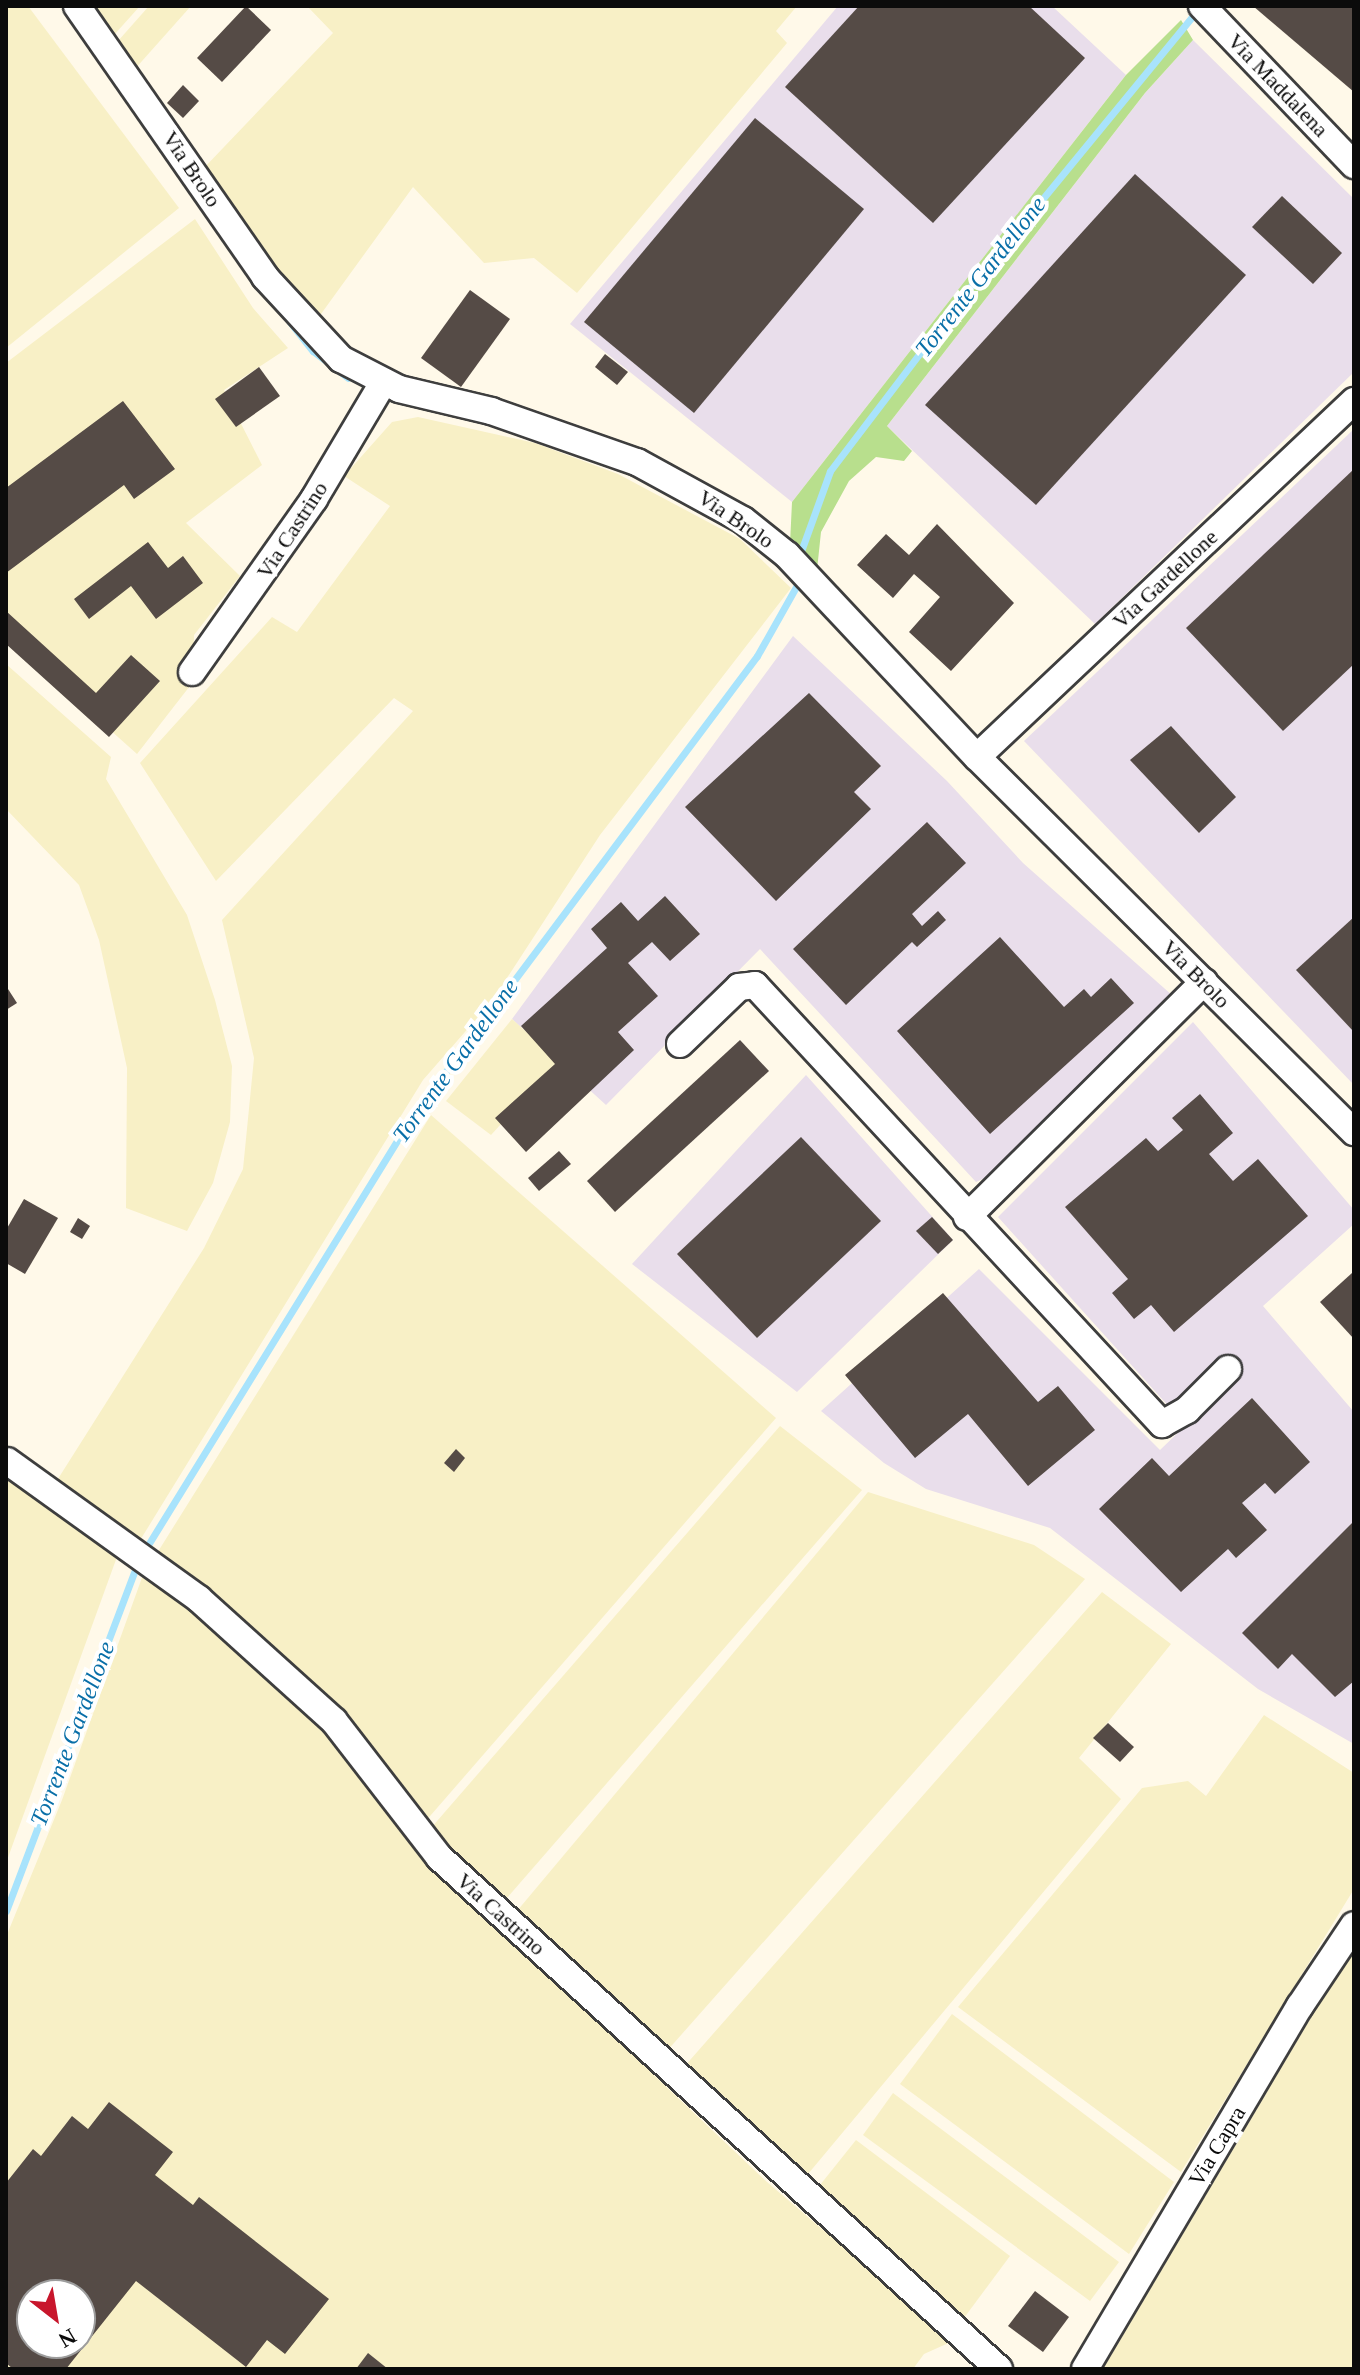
<!DOCTYPE html>
<style>
body{margin:0}
#map{position:relative;width:1360px;height:2375px;overflow:hidden;background:#fff9e9;font-family:Georgia,serif}
div>[style]{position:absolute}
[style*='--x']{left:calc(var(--x)*1px);top:calc(var(--y)*1px);width:calc(var(--w)*1px);rotate:calc(var(--a)*1deg)}
.industrial>*{inset:0;background:#e9deeb}
.farmland>*{inset:0;background:#f8f0c6}
.forest>*{inset:0;background:#b8df8d}
.stream>*{height:7px;margin:-3.5px;padding:0 3.5px;transform-origin:3.5px;border-radius:3.5px;background:#a8e3fc}
.building>*{inset:0;background:#554b46}
.roads{filter:drop-shadow(2px 0 #3e3e3e) drop-shadow(-2px 0 #3e3e3e) drop-shadow(0 2px #3e3e3e) drop-shadow(0 -2px #3e3e3e)}
.minor>*{height:26px;margin:-13px;padding:0 13px;transform-origin:13px;border-radius:13px;background:#fff}
span{translate:-50% -50%;white-space:nowrap;text-align:center;line-height:1.15;-webkit-text-stroke:8px #fff;paint-order:stroke}
.street-label{font-size:22px;color:#0b0b0b}
.water-label{font-size:24px;color:#096fa8;font-style:italic}
.frame{position:absolute;inset:0;border:8px solid #0b0b0b;pointer-events:none}
.north{position:absolute;left:16px;top:2279px;width:80px;height:80px;box-sizing:border-box;background:#fff;border:2px solid #9d9d9d;border-radius:50%;rotate:149deg;font-size:22px;font-weight:700;line-height:32px;text-align:center;color:#0b0b0b}
.north::after{content:'';display:block;margin:auto;width:28px;height:36px;background:#c8162c;clip-path:polygon(50% 0,100% 100%,50% 72%,0 100%)}
</style>
<div id="map">
<div class="industrial">
<div style="clip-path:polygon(838px 6px,1052px 6px,1126px 75px,792px 502px,570px 324px)"></div>
<div style="clip-path:polygon(1193px 40px,1354px 199px,1354px 372px,1095px 624px,887px 426px,1145px 93px)"></div>
<div style="clip-path:polygon(1354px 429px,1354px 1085px,1024px 741px)"></div>
<div style="clip-path:polygon(793px 636px,947px 781px,1023px 863px,1173px 996px,1001px 1171px,976px 1182px,760px 949px,606px 1105px,512px 1019px)"></div>
<div style="clip-path:polygon(1193px 1022px,1354px 1210px,1354px 1224px,1263px 1306px,1354px 1412px,1354px 1744px,1258px 1689px,1050px 1528px,926px 1489px,884px 1463px,821px 1411px,979px 1269px,1160px 1450px,1236px 1377px,1171px 1409px,998px 1217px)"></div>
<div style="clip-path:polygon(806px 1075px,953px 1240px,797px 1392px,632px 1264px)"></div>
</div>
<div class="farmland">
<div style="clip-path:polygon(6px 6px,28px 6px,179px 208px,6px 348px)"></div>
<div style="clip-path:polygon(93px 6px,140px 6px,114px 35px)"></div>
<div style="clip-path:polygon(149px 6px,191px 6px,134px 70px,118px 41px)"></div>
<div style="clip-path:polygon(307px 6px,797px 6px,776px 31px,787px 43px,577px 293px,534px 258px,484px 263px,413px 187px,313px 325px,202px 170px,333px 33px)"></div>
<div style="clip-path:polygon(195px 219px,253px 308px,288px 348px,224px 390px,262px 465px,186px 523px,240px 576px,194px 635px,193px 682px,137px 754px,6px 637px,6px 363px)"></div>
<div style="clip-path:polygon(418px 417px,535px 443px,618px 474px,740px 539px,791px 588px,600px 835px,492px 1001px,423px 1080px,139px 1542px,56px 1482px,204px 1248px,243px 1169px,254px 1058px,222px 920px,413px 711px,394px 698px,216px 881px,140px 763px,272px 617px,297px 632px,390px 506px,344px 476px,392px 422px)"></div>
<div style="clip-path:polygon(6px 664px,111px 757px,106px 779px,187px 915px,215px 1000px,232px 1066px,230px 1122px,213px 1183px,187px 1231px,126px 1208px,127px 1068px,99px 940px,79px 885px,6px 809px)"></div>
<div style="clip-path:polygon(512px 1019px,559px 1061px,491px 1135px,446px 1101px)"></div>
<div style="clip-path:polygon(431px 1115px,776px 1418px,424px 1823px,154px 1558px)"></div>
<div style="clip-path:polygon(780px 1426px,862px 1490px,506px 1899px,431px 1828px)"></div>
<div style="clip-path:polygon(8px 1477px,118px 1554px,6px 1863px,6px 1478px)"></div>
<div style="clip-path:polygon(868px 1492px,1034px 1545px,1085px 1579px,666px 2052px,517px 1911px)"></div>
<div style="clip-path:polygon(evenodd,144px 1572px,325px 1717px,414px 1848px,767px 2182px,953px 2341px,924px 2354px,913px 2369px,6px 2369px,6px 1937px,62px 1800px,144px 1572px,32px 2295px,80px 2295px,80px 2343px,32px 2343px,32px 2295px)"></div>
<div style="clip-path:polygon(1102px 1592px,1171px 1644px,1079px 1758px,1121px 1799px,803px 2180px,683px 2068px)"></div>
<div style="clip-path:polygon(1264px 1715px,1354px 1773px,1354px 1889px,1181px 2172px,958px 2007px,1142px 1788px,1188px 1781px,1206px 1796px)"></div>
<div style="clip-path:polygon(1354px 1949px,1354px 2369px,1103px 2369px,1335px 1977px)"></div>
<div style="clip-path:polygon(952px 2014px,1174px 2182px,1129px 2254px,900px 2084px)"></div>
<div style="clip-path:polygon(893px 2093px,1119px 2262px,1090px 2301px,863px 2135px)"></div>
<div style="clip-path:polygon(856px 2140px,1010px 2256px,961px 2322px,816px 2190px)"></div>
</div>
<div class="forest">
<div style="clip-path:polygon(1181px 20px,1193px 40px,1145px 93px,887px 426px,912px 451px,904px 461px,876px 457px,849px 481px,821px 532px,817px 570px,790px 544px,792px 502px,1126px 75px)"></div>
</div>
<div class="stream">
<div style="--x:290;--y:322;--w:37;--a:52"></div>
<div style="--x:313;--y:351;--w:44;--a:37.6"></div>
<div style="--x:800;--y:554;--w:88;--a:-70.1"></div>
<div style="--x:830;--y:471;--w:239;--a:-52.7"></div>
<div style="--x:975;--y:281;--w:340;--a:-50.6"></div>
<div style="--x:143;--y:1553;--w:511;--a:-58.36"></div>
<div style="--x:411;--y:1118;--w:577;--a:-53.17"></div>
<div style="--x:757;--y:656;--w:81;--a:-60.6"></div>
<div style="--x:6;--y:1911;--w:374;--a:-69.3"></div>
</div>
<div class="building">
<div style="clip-path:polygon(246px 6px,271px 30px,222px 82px,197px 58px)"></div>
<div style="clip-path:polygon(859px 6px,1029px 6px,1085px 58px,933px 223px,785px 87px)"></div>
<div style="clip-path:polygon(1253px 6px,1354px 6px,1354px 92px)"></div>
<div style="clip-path:polygon(183px 85px,199px 101px,183px 118px,167px 103px)"></div>
<div style="clip-path:polygon(755px 118px,864px 209px,694px 413px,584px 322px)"></div>
<div style="clip-path:polygon(1135px 174px,1246px 275px,1036px 505px,925px 405px)"></div>
<div style="clip-path:polygon(1282px 196px,1342px 253px,1313px 284px,1252px 227px)"></div>
<div style="clip-path:polygon(470px 290px,510px 319px,461px 387px,421px 358px)"></div>
<div style="clip-path:polygon(605px 354px,628px 372px,617px 385px,595px 367px)"></div>
<div style="clip-path:polygon(259px 367px,280px 396px,236px 427px,215px 399px)"></div>
<div style="clip-path:polygon(123px 401px,175px 469px,134px 499px,124px 485px,6px 573px,6px 488px)"></div>
<div style="clip-path:polygon(1354px 469px,1354px 664px,1283px 731px,1186px 628px)"></div>
<div style="clip-path:polygon(937px 524px,1014px 603px,951px 671px,909px 632px,940px 597px,914px 574px,893px 598px,857px 565px,886px 534px,909px 555px)"></div>
<div style="clip-path:polygon(148px 542px,168px 568px,183px 556px,203px 583px,156px 619px,131px 586px,89px 619px,74px 599px)"></div>
<div style="clip-path:polygon(6px 611px,96px 693px,131px 655px,160px 681px,109px 737px,6px 644px)"></div>
<div style="clip-path:polygon(809px 693px,881px 766px,854px 792px,871px 809px,776px 901px,685px 807px)"></div>
<div style="clip-path:polygon(1171px 726px,1236px 797px,1199px 833px,1130px 760px)"></div>
<div style="clip-path:polygon(927px 822px,966px 863px,912px 914px,922px 926px,938px 911px,946px 920px,917px 947px,912px 942px,846px 1005px,793px 949px)"></div>
<div style="clip-path:polygon(665px 896px,700px 934px,670px 961px,652px 942px,628px 963px,658px 996px,618px 1032px,634px 1050px,526px 1152px,495px 1118px,555px 1064px,521px 1026px,607px 948px,591px 929px,621px 902px,638px 921px)"></div>
<div style="clip-path:polygon(1354px 917px,1354px 1032px,1296px 970px)"></div>
<div style="clip-path:polygon(1000px 937px,1064px 1007px,1084px 989px,1091px 997px,1111px 978px,1134px 1003px,990px 1134px,897px 1031px)"></div>
<div style="clip-path:polygon(8px 989px,17px 1003px,6px 1010px,6px 990px)"></div>
<div style="clip-path:polygon(740px 1040px,769px 1071px,615px 1212px,587px 1181px)"></div>
<div style="clip-path:polygon(1200px 1094px,1233px 1133px,1209px 1154px,1233px 1181px,1258px 1159px,1308px 1216px,1174px 1332px,1151px 1305px,1134px 1319px,1112px 1293px,1128px 1279px,1065px 1207px,1146px 1138px,1158px 1151px,1183px 1130px,1172px 1118px)"></div>
<div style="clip-path:polygon(801px 1137px,881px 1221px,757px 1338px,677px 1254px)"></div>
<div style="clip-path:polygon(559px 1151px,571px 1164px,539px 1191px,528px 1178px)"></div>
<div style="clip-path:polygon(24px 1199px,58px 1218px,25px 1274px,6px 1263px,6px 1230px)"></div>
<div style="clip-path:polygon(932px 1217px,953px 1240px,938px 1254px,916px 1231px)"></div>
<div style="clip-path:polygon(78px 1218px,90px 1226px,82px 1239px,70px 1232px)"></div>
<div style="clip-path:polygon(1352px 1273px,1354px 1275px,1354px 1339px,1320px 1302px)"></div>
<div style="clip-path:polygon(943px 1293px,1038px 1402px,1058px 1386px,1095px 1430px,1028px 1486px,968px 1414px,915px 1458px,845px 1375px)"></div>
<div style="clip-path:polygon(1252px 1398px,1310px 1462px,1275px 1494px,1265px 1483px,1242px 1503px,1267px 1530px,1236px 1558px,1228px 1549px,1181px 1592px,1099px 1509px,1152px 1458px,1169px 1476px)"></div>
<div style="clip-path:polygon(456px 1449px,465px 1458px,454px 1472px,444px 1463px)"></div>
<div style="clip-path:polygon(1354px 1521px,1354px 1681px,1335px 1697px,1292px 1654px,1278px 1669px,1242px 1633px)"></div>
<div style="clip-path:polygon(1108px 1723px,1134px 1747px,1120px 1762px,1093px 1738px)"></div>
<div style="clip-path:polygon(evenodd,109px 2102px,173px 2152px,155px 2175px,193px 2205px,199px 2197px,329px 2299px,285px 2354px,267px 2340px,246px 2367px,136px 2281px,66px 2369px,13px 2369px,6px 2363px,6px 2183px,33px 2149px,41px 2156px,72px 2116px,88px 2129px,109px 2102px,32px 2295px,80px 2295px,80px 2343px,32px 2343px,32px 2295px)"></div>
<div style="clip-path:polygon(1035px 2291px,1069px 2317px,1043px 2352px,1008px 2326px)"></div>
<div style="clip-path:polygon(368px 2353px,388px 2369px,356px 2369px)"></div>
</div>
<div class="roads">
<div class="minor">
<div style="--x:77;--y:6;--w:330;--a:55.2"></div>
<div style="--x:265;--y:277;--w:112;--a:47.2"></div>
<div style="--x:341;--y:359;--w:65;--a:27.3"></div>
<div style="--x:399;--y:389;--w:95;--a:13.4"></div>
<div style="--x:491;--y:411;--w:155;--a:19.3"></div>
<div style="--x:637;--y:462;--w:121;--a:28.7"></div>
<div style="--x:743;--y:520;--w:56;--a:38.5"></div>
<div style="--x:787;--y:555;--w:277;--a:46.8"></div>
<div style="--x:977;--y:757;--w:532;--a:44.85"></div>
<div style="--x:1202;--y:6;--w:220;--a:46.3"></div>
<div style="--x:192;--y:672;--w:212;--a:-54.8"></div>
<div style="--x:314;--y:499;--w:135;--a:-59.3"></div>
<div style="--x:977;--y:757;--w:519;--a:-43.36"></div>
<div style="--x:680;--y:1044;--w:82;--a:-44"></div>
<div style="--x:739;--y:987;--w:16;--a:-7"></div>
<div style="--x:755;--y:985;--w:599;--a:47.17"></div>
<div style="--x:1162;--y:1424;--w:29;--a:-29"></div>
<div style="--x:1187;--y:1410;--w:58;--a:-45"></div>
<div style="--x:967;--y:1217;--w:334;--a:-44.8"></div>
<div style="--x:7;--y:1461;--w:236;--a:35.7"></div>
<div style="--x:199;--y:1599;--w:182;--a:42.1"></div>
<div style="--x:334;--y:1721;--w:172;--a:52.3"></div>
<div style="--x:439;--y:1857;--w:759;--a:42.44"></div>
<div style="--x:1085;--y:2369;--w:422;--a:-59.4"></div>
<div style="--x:1300;--y:2006;--w:97;--a:-56.3"></div>
</div>
</div>
<div class="street-label">
<span style="left:1278px;top:85px;rotate:46deg">Via Maddalena</span>
<span style="left:192px;top:169px;rotate:56deg">Via Brolo</span>
<span style="left:736px;top:519px;rotate:34deg">Via Brolo</span>
<span style="left:292px;top:530px;rotate:-57deg">Via Castrino</span>
<span style="left:1165px;top:579px;rotate:-43deg">Via Gardellone</span>
<span style="left:1196px;top:974px;rotate:45deg">Via Brolo</span>
<span style="left:501px;top:1914px;rotate:42deg">Via Castrino</span>
<span style="left:1217px;top:2146px;rotate:-59deg">Via Capra</span>
</div>
<div class="water-label">
<span style="left:981px;top:277px;rotate:-52deg">Torrente Gardellone</span>
<span style="left:456px;top:1061px;rotate:-54deg">Torrente Gardellone</span>
<span style="left:73px;top:1734px;rotate:-69deg">Torrente Gardellone</span>
</div>
<div class="frame"></div>
<div class="north">N</div>
</div>
